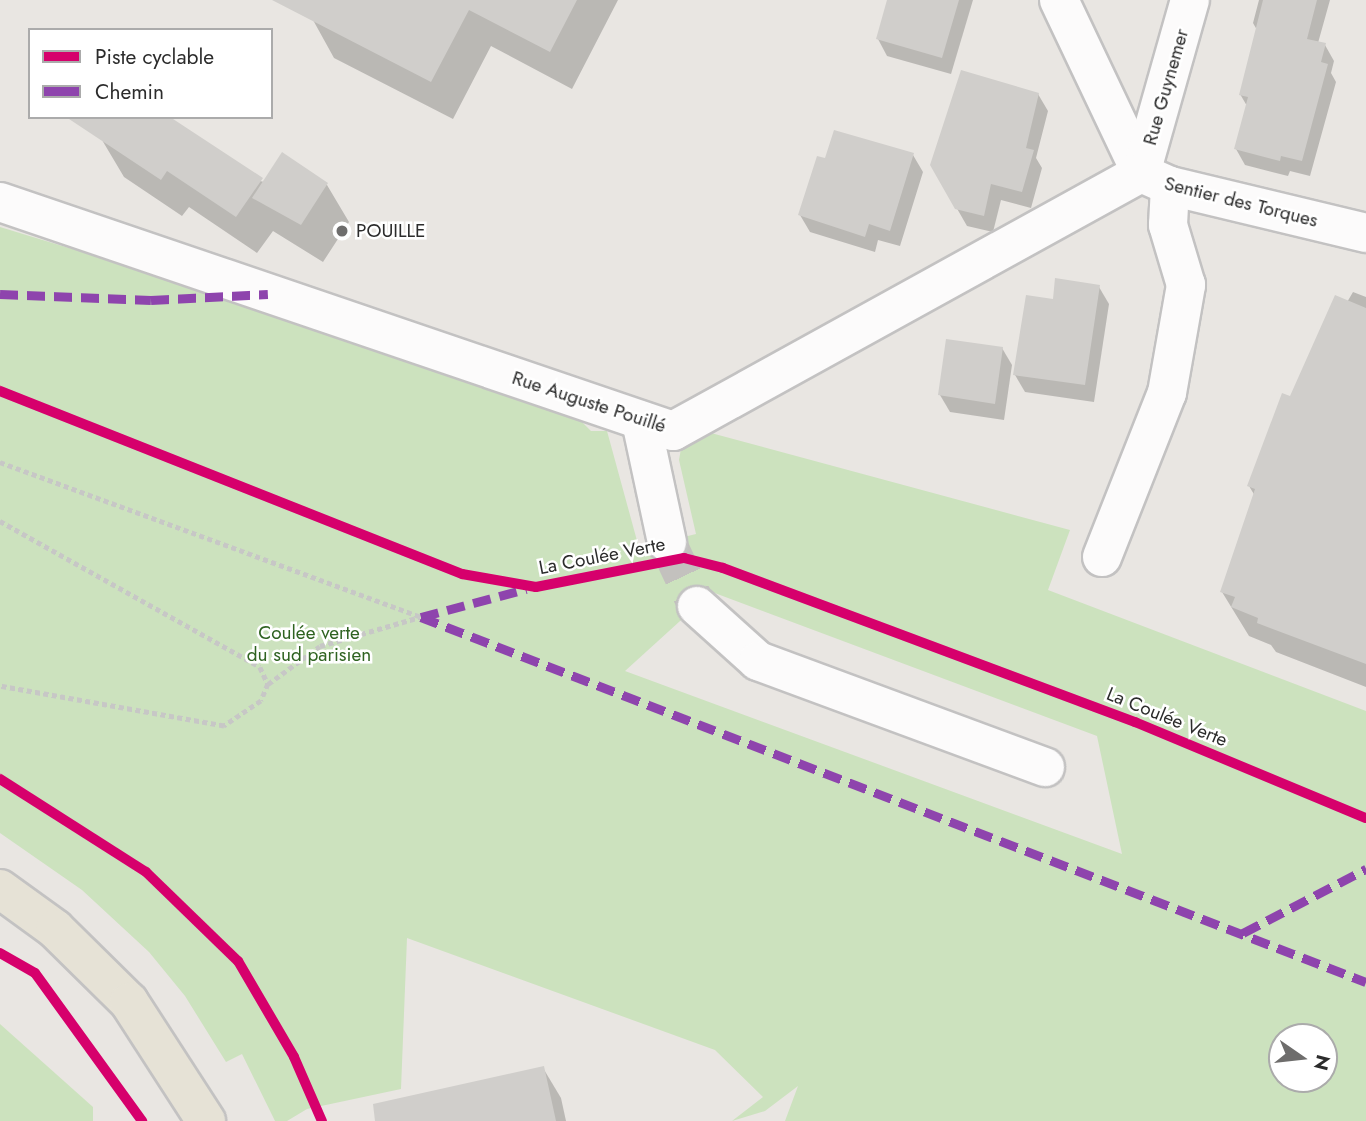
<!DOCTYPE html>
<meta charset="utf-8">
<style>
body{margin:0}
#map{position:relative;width:1366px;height:1121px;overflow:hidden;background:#e9e6e2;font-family:Jost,sans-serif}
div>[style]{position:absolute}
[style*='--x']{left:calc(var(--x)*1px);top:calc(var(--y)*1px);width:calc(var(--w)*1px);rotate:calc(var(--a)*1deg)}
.green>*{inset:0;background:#cce2be}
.shadow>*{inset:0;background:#0003}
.building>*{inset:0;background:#d0cecb}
.minor-tunnel>*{height:38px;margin-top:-19px;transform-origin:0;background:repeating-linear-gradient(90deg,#c3c1be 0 38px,transparent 0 57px)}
.path>*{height:4.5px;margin-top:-2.25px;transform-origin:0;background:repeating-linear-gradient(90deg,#c7c7c6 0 5px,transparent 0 8.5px)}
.roads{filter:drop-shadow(2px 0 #c3c2c2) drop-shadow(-2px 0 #c3c2c2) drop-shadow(0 2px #c3c2c2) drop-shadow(0 -2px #c3c2c2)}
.minor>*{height:38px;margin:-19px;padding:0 19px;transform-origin:19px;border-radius:19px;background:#fcfbfb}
.major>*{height:38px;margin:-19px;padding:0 19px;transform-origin:19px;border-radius:19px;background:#e6e2d6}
.quiet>*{height:9px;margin-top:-4.5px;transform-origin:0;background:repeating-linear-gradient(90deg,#8e44ad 0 18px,transparent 0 27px)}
.cycleway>*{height:10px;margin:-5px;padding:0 5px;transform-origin:5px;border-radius:5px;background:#d6006c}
.dots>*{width:19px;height:19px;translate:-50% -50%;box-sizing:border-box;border:4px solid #fff;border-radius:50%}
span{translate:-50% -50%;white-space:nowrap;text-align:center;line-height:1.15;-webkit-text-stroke:5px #fff;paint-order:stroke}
.street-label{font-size:19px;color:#2c2c2c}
.poi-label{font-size:19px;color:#2c2c2c}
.left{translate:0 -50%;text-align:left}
.park-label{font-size:19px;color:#2f6321}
.legend{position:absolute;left:28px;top:28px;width:245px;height:91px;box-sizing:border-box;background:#fff;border:2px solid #ababab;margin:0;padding:9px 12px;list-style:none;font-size:21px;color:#2c2c2c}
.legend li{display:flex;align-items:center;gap:14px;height:35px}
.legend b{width:35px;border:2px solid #ababab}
.north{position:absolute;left:1268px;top:1023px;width:70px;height:70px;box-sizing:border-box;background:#fff;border:2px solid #ababab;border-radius:50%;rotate:104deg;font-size:19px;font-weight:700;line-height:28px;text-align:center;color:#2c2c2c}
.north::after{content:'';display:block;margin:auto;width:24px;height:32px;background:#6e6d6c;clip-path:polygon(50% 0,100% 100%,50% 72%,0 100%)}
</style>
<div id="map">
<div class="green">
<div style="clip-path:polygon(evenodd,0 227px,522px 386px,576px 416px,591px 431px,607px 431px,639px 548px,696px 534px,679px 460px,685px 426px,1070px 530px,1048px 590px,1366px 711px,1366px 1121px,785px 1121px,798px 1086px,765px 1111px,732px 1121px,763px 1097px,715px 1050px,407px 938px,401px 1089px,307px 1109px,287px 1121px,275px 1121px,242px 1054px,226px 1062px,185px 996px,149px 952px,82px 890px,0 833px,0 227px,712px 592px,1097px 736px,1122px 854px,625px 671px,712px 592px,0 227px,1282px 1037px,1324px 1037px,1324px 1079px,1282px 1079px,1282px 1037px)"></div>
<div style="clip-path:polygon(0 1024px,93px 1107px,93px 1121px,0 1121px)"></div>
</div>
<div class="shadow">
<div style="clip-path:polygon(323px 0,618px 0,572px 89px,491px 46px,453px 119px,334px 58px,313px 20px)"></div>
<div style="clip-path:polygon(889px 0,973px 0,951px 74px,887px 56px,878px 39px)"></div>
<div style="clip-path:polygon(1259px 0,1330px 0,1318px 43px,1325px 45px,1334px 61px,1331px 73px,1336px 82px,1310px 176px,1290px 171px,1288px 176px,1245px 165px,1236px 149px,1247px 106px,1240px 94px,1257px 30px,1253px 23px)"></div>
<div style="clip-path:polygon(1038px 94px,1048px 111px,1036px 158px,1042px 168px,1031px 208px,1001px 200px,993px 232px,967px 226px,932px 165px)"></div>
<div style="clip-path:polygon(102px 140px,264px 182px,327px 185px,349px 222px,323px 262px,273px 231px,257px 253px,189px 207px,182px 216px,124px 177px)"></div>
<div style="clip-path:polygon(913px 155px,923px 172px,900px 246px,878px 240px,875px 252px,810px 232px,800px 215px,826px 160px)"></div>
<div style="clip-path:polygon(1099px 287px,1109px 304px,1094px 402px,1025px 392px,1015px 375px,1054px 301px)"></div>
<div style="clip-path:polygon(1353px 292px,1366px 297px,1366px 687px,1276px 652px,1271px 645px,1249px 636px,1222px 592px,1255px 496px,1249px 486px,1291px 398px)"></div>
<div style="clip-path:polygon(1002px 348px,1012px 365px,1004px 420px,950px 412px,940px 395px)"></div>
<div style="clip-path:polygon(543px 1068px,561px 1098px,566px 1121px,437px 1121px)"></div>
</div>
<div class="building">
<div style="clip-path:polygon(272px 0,577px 0,550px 52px,469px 10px,431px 82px)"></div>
<div style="clip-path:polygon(887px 0,959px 0,942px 58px,876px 39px)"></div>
<div style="clip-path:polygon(1263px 0,1317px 0,1307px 39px,1326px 43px,1321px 62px,1328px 64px,1302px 161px,1281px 156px,1280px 161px,1234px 149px,1248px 97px,1239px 95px)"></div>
<div style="clip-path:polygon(961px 70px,1039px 93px,1026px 148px,1034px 150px,1022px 192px,991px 184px,984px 216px,955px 209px,930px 165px)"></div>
<div style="clip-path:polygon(66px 117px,170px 117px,263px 178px,236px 217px,167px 171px,161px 180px)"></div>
<div style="clip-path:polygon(834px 130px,914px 153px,890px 231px,869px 224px,865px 237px,798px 215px,817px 156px,825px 158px)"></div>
<div style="clip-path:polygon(282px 152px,328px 183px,301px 225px,252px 198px)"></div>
<div style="clip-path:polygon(1055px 278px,1100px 285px,1085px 385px,1013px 375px,1026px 295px,1053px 299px)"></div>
<div style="clip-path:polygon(1335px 295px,1366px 308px,1366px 664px,1257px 623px,1258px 618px,1231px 607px,1235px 597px,1220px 592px,1255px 489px,1247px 486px,1282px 393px,1290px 396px)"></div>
<div style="clip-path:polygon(946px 339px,1003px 347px,995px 404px,938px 395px)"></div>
<div style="clip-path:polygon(544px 1066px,556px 1121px,375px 1121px,373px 1104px)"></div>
</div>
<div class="minor-tunnel">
<div style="--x:667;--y:542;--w:71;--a:64.9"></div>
</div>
<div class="path">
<div style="--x:0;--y:462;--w:449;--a:20.2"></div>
<div style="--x:0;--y:521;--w:298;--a:29.3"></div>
<div style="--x:260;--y:667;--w:19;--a:65"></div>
<div style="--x:268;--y:684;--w:18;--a:112"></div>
<div style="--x:261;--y:701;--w:45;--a:146"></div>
<div style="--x:224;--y:726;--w:228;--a:-169.9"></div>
<div style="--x:268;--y:684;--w:64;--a:-36.2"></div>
<div style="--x:320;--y:646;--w:104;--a:-16.2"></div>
</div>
<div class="roads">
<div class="minor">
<div style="--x:1059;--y:0;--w:191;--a:64.6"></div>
<div style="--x:1141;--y:173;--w:32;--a:24"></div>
<div style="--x:1170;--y:186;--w:202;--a:13.5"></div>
<div style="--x:1141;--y:173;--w:180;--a:-74.2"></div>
<div style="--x:0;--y:202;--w:711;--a:18.79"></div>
<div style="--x:673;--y:431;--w:534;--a:-28.87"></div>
<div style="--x:641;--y:421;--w:124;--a:77.9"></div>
<div style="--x:1102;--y:557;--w:176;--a:-68.4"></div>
<div style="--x:1167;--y:393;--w:110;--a:-80"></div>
<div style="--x:1186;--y:285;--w:63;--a:-106.7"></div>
<div style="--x:1168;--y:225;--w:39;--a:-87"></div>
<div style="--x:697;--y:606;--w:82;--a:42"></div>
<div style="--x:758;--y:661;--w:306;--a:20.3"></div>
</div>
<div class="major">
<div style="--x:0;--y:889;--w:68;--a:36"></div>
<div style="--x:55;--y:929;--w:104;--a:44.6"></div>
<div style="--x:129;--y:1002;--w:142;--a:57.1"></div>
</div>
</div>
<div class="quiet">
<div style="--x:0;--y:294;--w:151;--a:2.3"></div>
<div style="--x:151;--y:300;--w:117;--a:-2.9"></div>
<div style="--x:421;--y:617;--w:1013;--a:21.12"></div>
<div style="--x:421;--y:617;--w:109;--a:-14.9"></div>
<div style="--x:1243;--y:933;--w:139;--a:-27.5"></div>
</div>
<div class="cycleway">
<div style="--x:0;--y:391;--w:497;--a:21.6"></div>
<div style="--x:462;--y:574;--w:75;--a:10"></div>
<div style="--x:536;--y:587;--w:151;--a:-11.1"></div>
<div style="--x:684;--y:558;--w:40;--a:14.4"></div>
<div style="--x:723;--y:568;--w:440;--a:20.5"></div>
<div style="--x:1135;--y:722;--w:250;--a:22.6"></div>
<div style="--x:0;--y:779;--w:173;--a:32.5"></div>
<div style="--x:146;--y:872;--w:128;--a:44.1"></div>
<div style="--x:238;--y:961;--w:111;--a:59.7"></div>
<div style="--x:294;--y:1057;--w:70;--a:66.4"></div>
<div style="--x:0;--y:953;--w:40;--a:29.7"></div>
<div style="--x:35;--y:973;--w:183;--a:54.1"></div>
</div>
<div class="dots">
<div style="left:342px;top:231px;background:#6e6d6c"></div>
</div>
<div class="street-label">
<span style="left:1166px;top:87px;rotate:-74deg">Rue Guynemer</span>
<span style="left:1241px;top:202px;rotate:14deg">Sentier des Torques</span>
<span style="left:589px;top:402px;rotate:18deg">Rue Auguste Pouillé</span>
<span style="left:602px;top:556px;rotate:-11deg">La Coulée Verte</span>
<span style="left:1167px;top:717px;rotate:22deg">La Coulée Verte</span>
</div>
<div class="poi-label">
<span class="left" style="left:356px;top:231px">POUILLE</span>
</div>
<div class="park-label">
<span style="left:309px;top:644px">Coulée verte<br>du sud parisien</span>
</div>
<ul class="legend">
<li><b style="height:9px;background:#d6006c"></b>Piste cyclable</li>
<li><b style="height:9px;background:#8e44ad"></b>Chemin</li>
</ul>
<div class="north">N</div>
</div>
